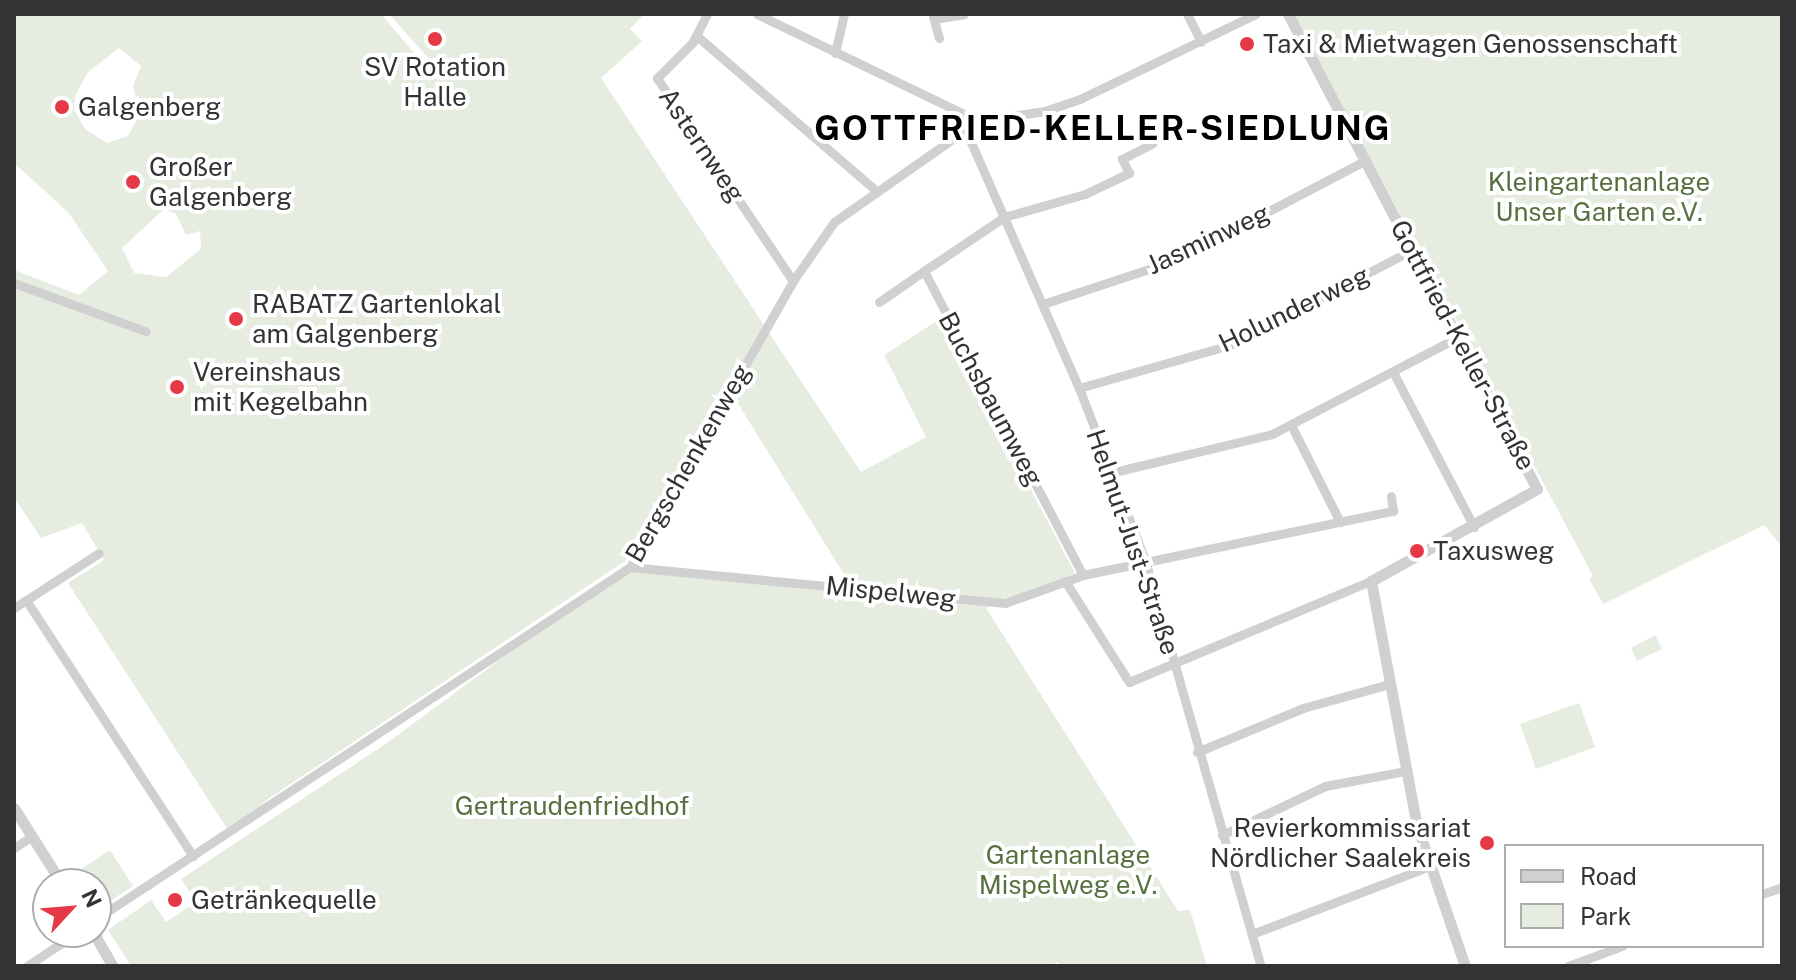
<!DOCTYPE html>
<meta charset="utf-8">
<style>
body{margin:0}
#map{position:relative;width:1796px;height:980px;overflow:hidden;background:#fff;font-family:"Public Sans",sans-serif}
div>[style]{position:absolute}
[style*='--x']{left:calc(var(--x)*1px);top:calc(var(--y)*1px);width:calc(var(--w)*1px);rotate:calc(var(--a)*1deg)}
.green>*{inset:0;background:#e6ecdf}
.minor>*{height:9px;margin:-4.5px;padding:0 4.5px;transform-origin:4.5px;border-radius:4.5px;background:#d0d0d0}
.tertiary>*{height:11px;margin:-5.5px;padding:0 5.5px;transform-origin:5.5px;border-radius:5.5px;background:#d0d0d0}
.dots>*{width:22px;height:22px;translate:-50% -50%;box-sizing:border-box;border:4px solid #fff;border-radius:50%}
span{translate:-50% -50%;white-space:nowrap;text-align:center;line-height:1.15;-webkit-text-stroke:8px #fff;paint-order:stroke}
.poi-label{font-size:26px;color:#333}
.left{translate:0 -50%;text-align:left}
.right{translate:-100% -50%;text-align:right}
.street-label{font-size:26px;color:#333}
.park-label{font-size:26px;color:#56703f}
.district-label{font-size:34px;color:#000;font-weight:700;letter-spacing:2px}
.frame{position:absolute;inset:0;border:16px solid #333;pointer-events:none}
.legend{position:absolute;left:1504px;top:844px;width:260px;height:104px;box-sizing:border-box;background:#fff;border:2px solid #adadad;margin:0;padding:10px 14px;list-style:none;font-size:24px;color:#333}
.legend li{display:flex;align-items:center;gap:16px;height:40px}
.legend b{width:40px;border:2px solid #adadad}
.north{position:absolute;left:32px;top:868px;width:80px;height:80px;box-sizing:border-box;background:#fff;border:2px solid #adadad;border-radius:50%;rotate:64deg;font-size:22px;font-weight:700;line-height:32px;text-align:center;color:#333}
.north::after{content:'';display:block;margin:auto;width:28px;height:36px;background:#e63946;clip-path:polygon(50% 0,100% 100%,50% 72%,0 100%)}
</style>
<div id="map">
<div class="green">
<div style="clip-path:polygon(evenodd,14px 14px,381px 14px,427px 68px,433px 63px,389px 14px,644px 14px,630px 29px,642px 41px,601px 78px,861px 472px,926px 437px,884px 355px,940px 319px,1075px 573px,986px 608px,1178px 911px,1190px 910px,1207px 966px,1059px 966px,1058px 962px,1048px 966px,131px 966px,108px 930px,151px 900px,166px 922px,196px 902px,181px 879px,387px 743px,627px 566px,850px 584px,727px 386px,625px 561px,268px 799px,230px 833px,68px 583px,104px 560px,82px 523px,41px 538px,14px 497px,14px 270px,79px 295px,108px 271px,68px 212px,14px 163px,14px 14px,119px 48px,141px 66px,133px 86px,140px 113px,128px 136px,107px 143px,85px 129px,74px 109px,75px 96px,88px 72px,119px 48px,14px 14px,164px 209px,176px 214px,186px 235px,200px 231px,201px 249px,166px 277px,134px 273px,122px 248px,164px 209px)"></div>
<div style="clip-path:polygon(1293px 14px,1782px 14px,1782px 547px,1764px 525px,1603px 604px,1589px 579px,1593px 576px)"></div>
<div style="clip-path:polygon(1655px 635px,1662px 649px,1637px 661px,1631px 648px)"></div>
<div style="clip-path:polygon(1579px 703px,1595px 747px,1536px 769px,1520px 724px)"></div>
<div style="clip-path:polygon(110px 850px,133px 886px,96px 910px,96px 884px,78px 884px,72px 875px)"></div>
</div>
<div class="minor">
<div style="--x:707;--y:14;--w:31;--a:117"></div>
<div style="--x:693;--y:42;--w:51;--a:135"></div>
<div style="--x:657;--y:78;--w:244;--a:56.2"></div>
<div style="--x:757;--y:14;--w:246;--a:25.8"></div>
<div style="--x:1187;--y:14;--w:31;--a:63"></div>
<div style="--x:933;--y:17;--w:22;--a:74"></div>
<div style="--x:934;--y:19;--w:30;--a:-9"></div>
<div style="--x:698;--y:37;--w:234;--a:40.8"></div>
<div style="--x:835;--y:53;--w:40;--a:-77"></div>
<div style="--x:966;--y:131;--w:281;--a:66.3"></div>
<div style="--x:1079;--y:388;--w:184;--a:69"></div>
<div style="--x:1145;--y:560;--w:422;--a:74.1"></div>
<div style="--x:924;--y:271;--w:97;--a:-34"></div>
<div style="--x:1004;--y:217;--w:84;--a:-15.9"></div>
<div style="--x:1085;--y:194;--w:49;--a:-25.5"></div>
<div style="--x:1129;--y:173;--w:16;--a:-117"></div>
<div style="--x:1122;--y:159;--w:34;--a:-27"></div>
<div style="--x:14;--y:283;--w:140;--a:20.1"></div>
<div style="--x:879;--y:302;--w:55;--a:-34.6"></div>
<div style="--x:924;--y:271;--w:343;--a:62.4"></div>
<div style="--x:1043;--y:304;--w:137;--a:-18.3"></div>
<div style="--x:1173;--y:261;--w:218;--a:-27.6"></div>
<div style="--x:1393;--y:372;--w:175;--a:62.4"></div>
<div style="--x:1079;--y:388;--w:157;--a:-15.9"></div>
<div style="--x:1230;--y:345;--w:208;--a:-27.6"></div>
<div style="--x:1291;--y:425;--w:109;--a:63.2"></div>
<div style="--x:1110;--y:473;--w:167;--a:-13.5"></div>
<div style="--x:1272;--y:434;--w:210;--a:-27.5"></div>
<div style="--x:630;--y:567;--w:377;--a:5.5"></div>
<div style="--x:1005;--y:603;--w:83;--a:-19.7"></div>
<div style="--x:1083;--y:575;--w:317;--a:-11.7"></div>
<div style="--x:1393;--y:511;--w:15;--a:-98"></div>
<div style="--x:1065;--y:581;--w:120;--a:57.6"></div>
<div style="--x:1129;--y:682;--w:262;--a:-22.7"></div>
<div style="--x:26;--y:600;--w:306;--a:56.9"></div>
<div style="--x:14;--y:608;--w:101;--a:-32.9"></div>
<div style="--x:1197;--y:752;--w:115;--a:-22.5"></div>
<div style="--x:1303;--y:708;--w:89;--a:-15.6"></div>
<div style="--x:1222;--y:835;--w:114;--a:-25.4"></div>
<div style="--x:1325;--y:786;--w:81;--a:-10.6"></div>
<div style="--x:14;--y:848;--w:22;--a:-34"></div>
<div style="--x:1762;--y:894;--w:21;--a:-19"></div>
<div style="--x:96;--y:919;--w:640;--a:-33.39"></div>
<div style="--x:630;--y:567;--w:329;--a:-60.3"></div>
<div style="--x:793;--y:281;--w:72;--a:-55.2"></div>
<div style="--x:834;--y:222;--w:176;--a:-35"></div>
<div style="--x:978;--y:121;--w:68;--a:-8.5"></div>
<div style="--x:1045;--y:111;--w:39;--a:-19"></div>
<div style="--x:1082;--y:98;--w:193;--a:-25.8"></div>
<div style="--x:1252;--y:934;--w:191;--a:-20.9"></div>
<div style="--x:27;--y:966;--w:61;--a:-33.7"></div>
<div style="--x:1568;--y:966;--w:58;--a:-20.3"></div>
</div>
<div class="tertiary">
<div style="--x:1288;--y:14;--w:536;--a:62.34"></div>
<div style="--x:1537;--y:489;--w:190;--a:151"></div>
<div style="--x:1371;--y:581;--w:249;--a:79.4"></div>
<div style="--x:1417;--y:826;--w:148;--a:71.1"></div>
<div style="--x:14;--y:808;--w:90;--a:57.7"></div>
<div style="--x:93;--y:932;--w:39;--a:60"></div>
</div>
<div class="dots">
<div style="left:435px;top:39px;background:#e63946"></div>
<div style="left:1247px;top:44px;background:#e63946"></div>
<div style="left:62px;top:107px;background:#e63946"></div>
<div style="left:133px;top:182px;background:#e63946"></div>
<div style="left:236px;top:319px;background:#e63946"></div>
<div style="left:177px;top:387px;background:#e63946"></div>
<div style="left:1417px;top:551px;background:#e63946"></div>
<div style="left:1487px;top:843px;background:#e63946"></div>
<div style="left:175px;top:900px;background:#e63946"></div>
</div>
<div class="poi-label">
<span class="left" style="left:1263px;top:44px">Taxi &amp; Mietwagen Genossenschaft</span>
<span style="left:435px;top:82px">SV Rotation<br>Halle</span>
<span class="left" style="left:78px;top:107px">Galgenberg</span>
<span class="left" style="left:149px;top:182px">Großer<br>Galgenberg</span>
<span class="left" style="left:252px;top:319px">RABATZ Gartenlokal<br>am Galgenberg</span>
<span class="left" style="left:193px;top:387px">Vereinshaus<br>mit Kegelbahn</span>
<span class="left" style="left:1433px;top:551px">Taxusweg</span>
<span class="right" style="left:1471px;top:843px">Revierkommissariat<br>Nördlicher Saalekreis</span>
<span class="left" style="left:191px;top:900px">Getränkequelle</span>
</div>
<div class="street-label">
<span style="left:702px;top:145px;rotate:56deg">Asternweg</span>
<span style="left:1208px;top:239px;rotate:-25deg">Jasminweg</span>
<span style="left:1294px;top:309px;rotate:-26deg">Holunderweg</span>
<span style="left:1463px;top:345px;rotate:62deg">Gottfried-Keller-Straße</span>
<span style="left:991px;top:399px;rotate:62deg">Buchsbaumweg</span>
<span style="left:688px;top:463px;rotate:-60deg">Bergschenkenweg</span>
<span style="left:1133px;top:542px;rotate:71deg">Helmut-Just-Straße</span>
<span style="left:891px;top:592px;rotate:6deg">Mispelweg</span>
</div>
<div class="park-label">
<span style="left:1599px;top:197px">Kleingartenanlage<br>Unser Garten e.V.</span>
<span style="left:572px;top:806px">Gertraudenfriedhof</span>
<span style="left:1068px;top:870px">Gartenanlage<br>Mispelweg e.V.</span>
</div>
<div class="district-label">
<span style="left:1103px;top:129px">GOTTFRIED-KELLER-SIEDLUNG</span>
</div>
<div class="frame"></div>
<ul class="legend">
<li><b style="height:10px;background:#d0d0d0"></b>Road</li>
<li><b style="height:22px;background:#e6ecdf"></b>Park</li>
</ul>
<div class="north">N</div>
</div>
